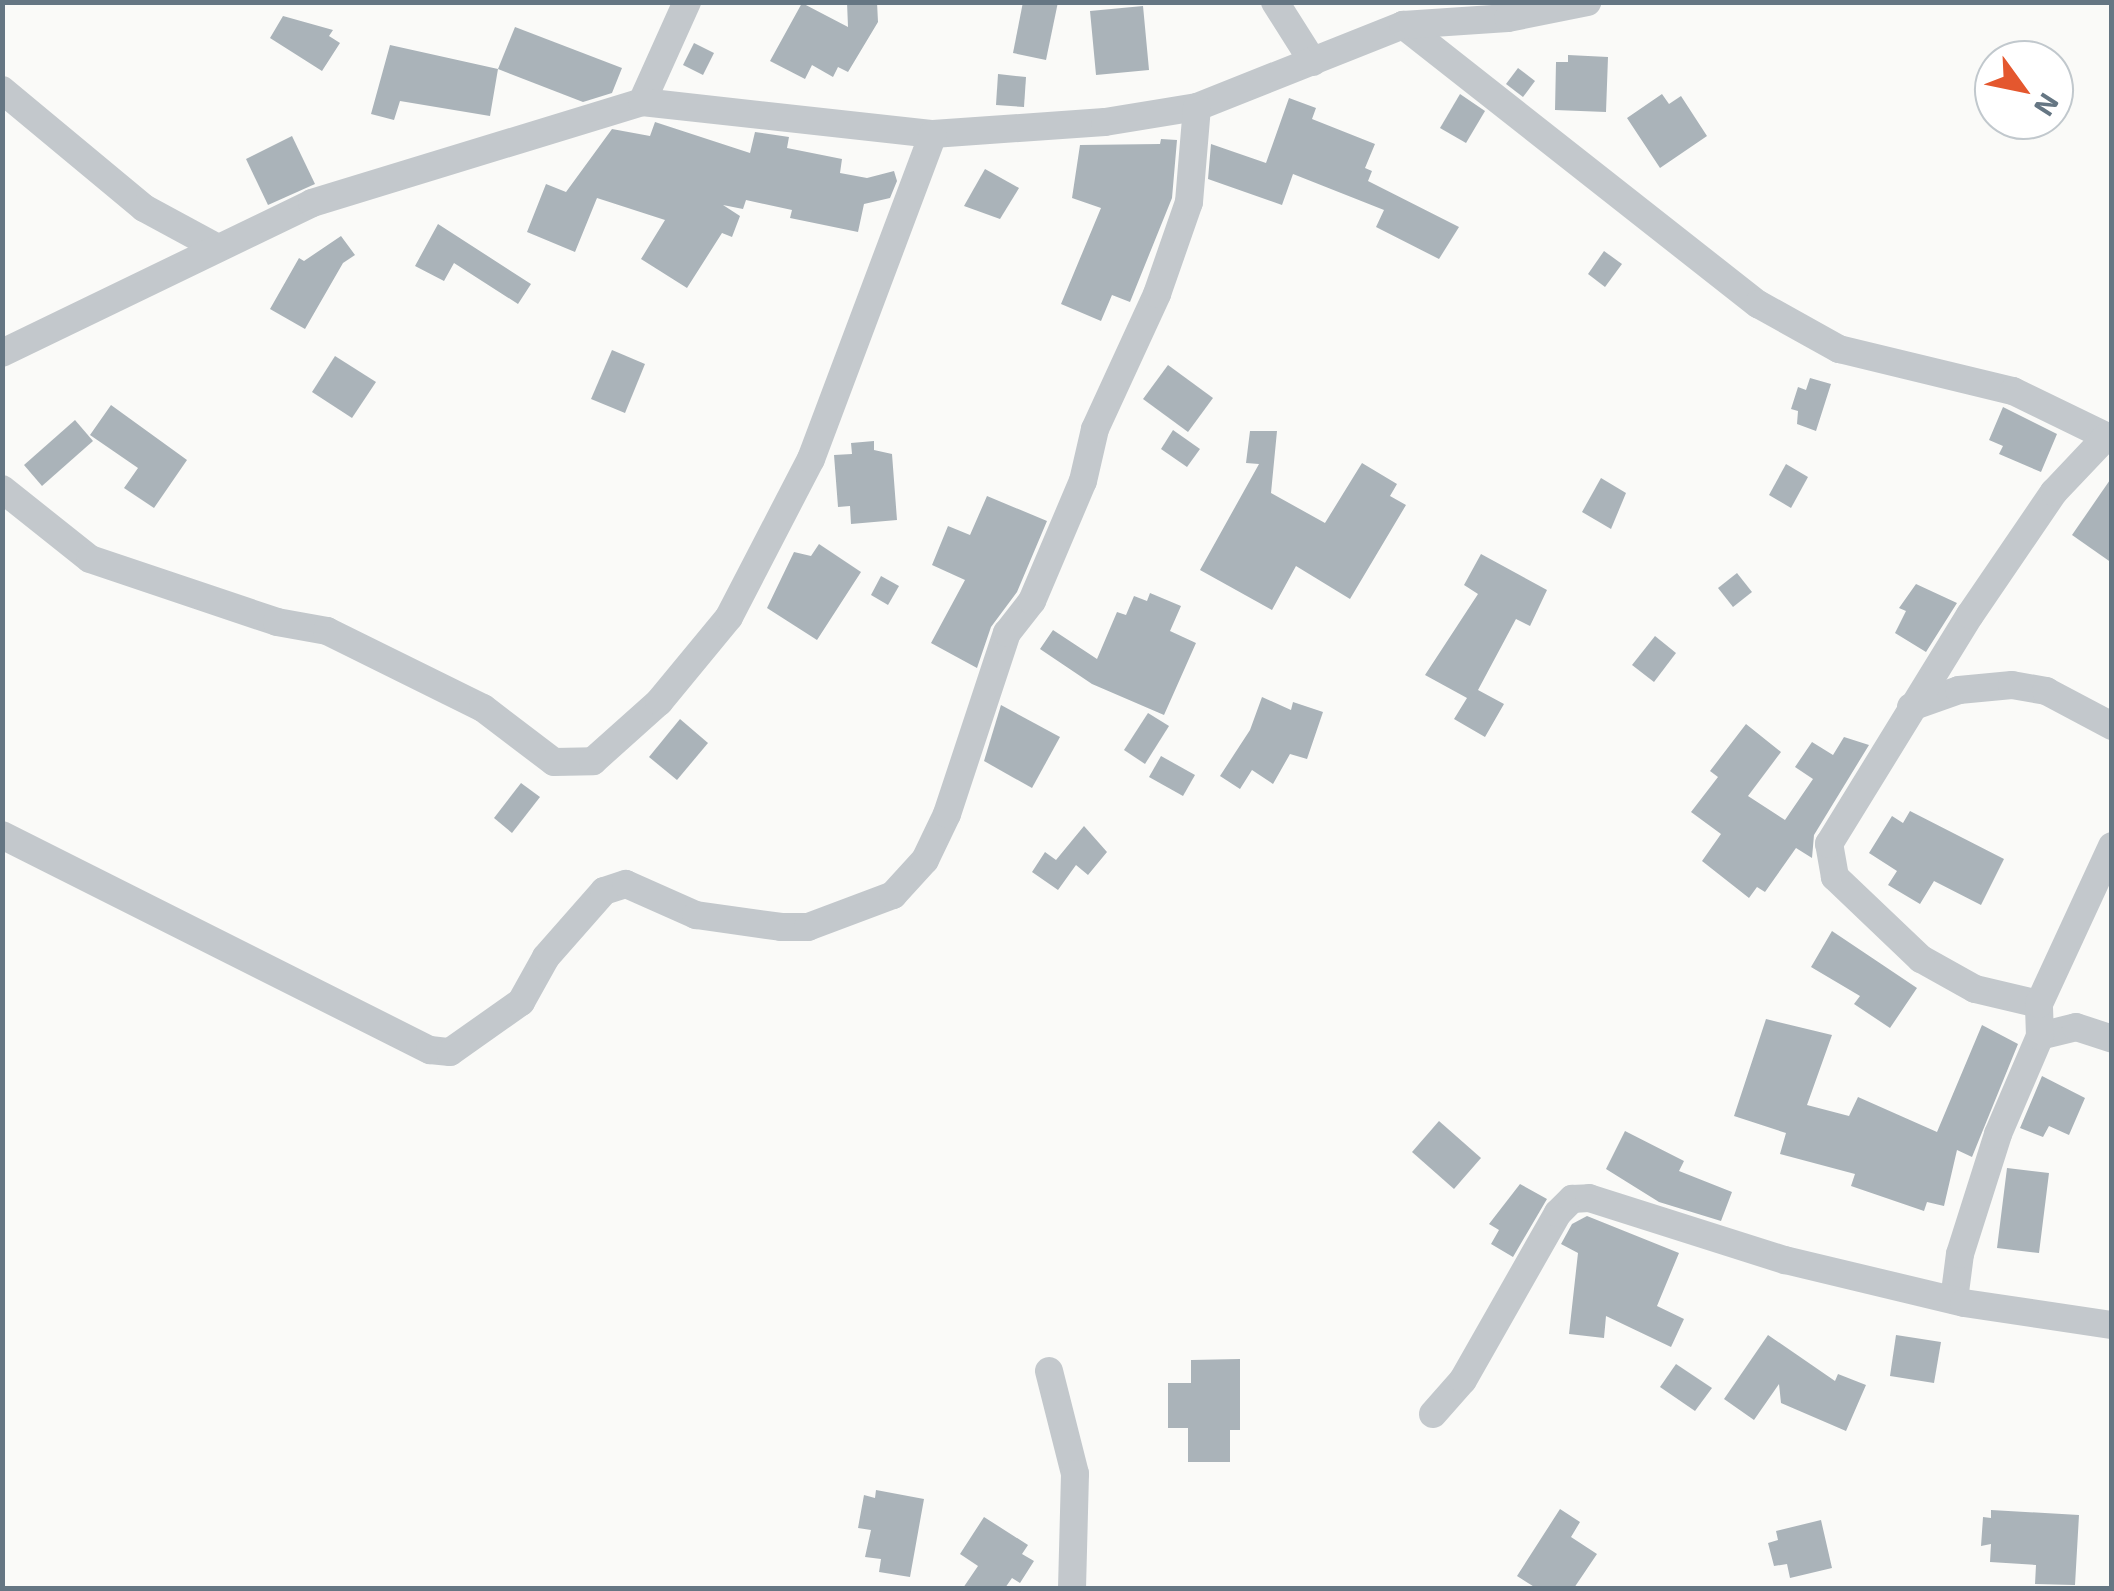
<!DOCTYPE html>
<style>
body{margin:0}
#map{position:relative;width:2114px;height:1591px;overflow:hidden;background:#fafaf8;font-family:"Exo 2",sans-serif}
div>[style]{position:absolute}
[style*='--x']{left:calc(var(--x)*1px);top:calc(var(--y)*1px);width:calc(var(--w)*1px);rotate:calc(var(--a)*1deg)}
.building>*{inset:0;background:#aab3b9}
.minor>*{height:28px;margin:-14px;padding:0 14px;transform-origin:14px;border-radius:14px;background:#c3c8cc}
span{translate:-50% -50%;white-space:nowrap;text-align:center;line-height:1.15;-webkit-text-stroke:10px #fff;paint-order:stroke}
.frame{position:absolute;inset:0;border:5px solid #657683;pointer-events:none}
.north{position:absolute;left:1974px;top:40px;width:100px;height:100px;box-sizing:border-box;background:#fff;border:2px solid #c1c8cd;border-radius:50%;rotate:123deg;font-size:28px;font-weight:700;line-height:40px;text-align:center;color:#657683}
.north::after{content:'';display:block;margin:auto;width:35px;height:45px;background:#e4572e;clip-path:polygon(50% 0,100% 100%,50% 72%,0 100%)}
</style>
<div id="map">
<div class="building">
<div style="clip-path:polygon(847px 2px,877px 2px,878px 22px,848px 72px,838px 67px,833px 77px,812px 65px,805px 79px,770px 61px,802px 3px,848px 27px)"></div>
<div style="clip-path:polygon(1023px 2px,1058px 2px,1046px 60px,1013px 53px)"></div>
<div style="clip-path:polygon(1143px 6px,1149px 70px,1096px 75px,1090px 11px)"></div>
<div style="clip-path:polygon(283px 16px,333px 30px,329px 36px,340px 43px,322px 71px,270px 38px)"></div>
<div style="clip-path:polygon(515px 27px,622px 68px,612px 93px,583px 102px,498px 69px)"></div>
<div style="clip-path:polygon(694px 43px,714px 53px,703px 75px,683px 65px)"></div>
<div style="clip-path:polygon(390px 45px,498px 69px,490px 116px,400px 101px,394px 120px,371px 114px)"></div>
<div style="clip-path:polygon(1568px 55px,1608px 57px,1606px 112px,1555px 110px,1556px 62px,1568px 62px)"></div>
<div style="clip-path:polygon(1518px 68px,1535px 81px,1523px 97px,1506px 84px)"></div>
<div style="clip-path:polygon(998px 74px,1026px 77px,1024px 107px,996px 105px)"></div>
<div style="clip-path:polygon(1460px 94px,1485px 111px,1466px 143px,1440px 128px)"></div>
<div style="clip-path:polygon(1662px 94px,1669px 104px,1681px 96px,1707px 136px,1660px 168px,1627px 118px)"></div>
<div style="clip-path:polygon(1289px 98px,1316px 108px,1312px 119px,1375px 144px,1365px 168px,1372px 171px,1368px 181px,1459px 227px,1439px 259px,1376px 227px,1384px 210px,1293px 174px,1282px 205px,1208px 179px,1211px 144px,1266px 163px)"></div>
<div style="clip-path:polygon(655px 122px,750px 153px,755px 132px,789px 137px,787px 148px,842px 159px,840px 173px,867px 178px,894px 171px,897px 181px,890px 198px,864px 204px,858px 232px,790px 218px,792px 210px,746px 200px,743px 209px,723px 205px,740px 216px,732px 237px,722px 233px,687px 288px,641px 259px,665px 220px,597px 198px,575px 252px,527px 232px,546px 184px,566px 192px,612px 129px,650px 136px)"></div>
<div style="clip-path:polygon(292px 136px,315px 184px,268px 205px,246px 159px)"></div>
<div style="clip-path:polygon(1161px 139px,1177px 140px,1172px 198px,1130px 302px,1112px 295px,1101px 321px,1061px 304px,1101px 208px,1072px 198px,1080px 145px,1160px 144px)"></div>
<div style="clip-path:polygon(985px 169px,1019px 188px,1000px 219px,964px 206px)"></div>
<div style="clip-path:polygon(438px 224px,531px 284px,518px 304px,454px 263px,444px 281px,415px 266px)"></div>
<div style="clip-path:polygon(341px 236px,355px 255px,343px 263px,305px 329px,270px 309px,299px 258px,304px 261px)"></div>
<div style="clip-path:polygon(1604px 251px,1622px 264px,1605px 287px,1588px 274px)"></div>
<div style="clip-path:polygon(612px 350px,645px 364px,625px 413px,591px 399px)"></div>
<div style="clip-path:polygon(335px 356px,376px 382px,352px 418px,312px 392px)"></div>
<div style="clip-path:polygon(1168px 365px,1213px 398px,1188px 432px,1143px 399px)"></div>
<div style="clip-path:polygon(1810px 378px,1831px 384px,1816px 431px,1797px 424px,1798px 411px,1791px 409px,1798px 387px,1806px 390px)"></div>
<div style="clip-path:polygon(111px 405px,187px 460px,154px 508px,124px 488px,138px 468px,90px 435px)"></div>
<div style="clip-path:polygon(2003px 407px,2057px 434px,2041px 472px,1999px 454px,2003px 446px,1989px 440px)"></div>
<div style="clip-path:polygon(75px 420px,93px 441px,42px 486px,24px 465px)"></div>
<div style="clip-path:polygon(1173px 430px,1200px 449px,1187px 467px,1161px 449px)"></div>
<div style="clip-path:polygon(1250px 431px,1277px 431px,1271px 493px,1325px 523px,1362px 463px,1397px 484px,1390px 496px,1406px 505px,1350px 599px,1296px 566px,1272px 610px,1200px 570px,1259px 464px,1246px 463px)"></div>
<div style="clip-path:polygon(874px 441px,874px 450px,892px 454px,897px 520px,851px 524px,850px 506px,838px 507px,834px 455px,852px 454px,851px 443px)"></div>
<div style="clip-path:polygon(1786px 464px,1808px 477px,1791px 508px,1769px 495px)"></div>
<div style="clip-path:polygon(2112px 477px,2112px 563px,2072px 535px)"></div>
<div style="clip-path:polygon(1601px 478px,1626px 493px,1611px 529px,1582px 512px)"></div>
<div style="clip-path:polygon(987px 496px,1047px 521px,1017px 592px,991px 627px,977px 668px,931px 643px,965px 580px,932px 565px,948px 526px,970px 535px)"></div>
<div style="clip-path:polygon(819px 544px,861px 572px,817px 640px,767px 608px,794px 552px,811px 556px)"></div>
<div style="clip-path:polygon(1481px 554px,1547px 590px,1530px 626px,1516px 619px,1478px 690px,1504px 704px,1485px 737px,1454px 719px,1467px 698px,1425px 675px,1478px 594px,1464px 585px)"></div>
<div style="clip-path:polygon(1737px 573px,1752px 592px,1733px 607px,1718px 588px)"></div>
<div style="clip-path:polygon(881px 576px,899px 586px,888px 605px,871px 595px)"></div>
<div style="clip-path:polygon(1916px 584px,1957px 603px,1926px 652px,1895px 633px,1906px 611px,1899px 608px)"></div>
<div style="clip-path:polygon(1150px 593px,1181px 606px,1170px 631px,1196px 643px,1164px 715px,1092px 684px,1040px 649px,1053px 630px,1097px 659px,1117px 612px,1126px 615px,1134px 596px,1147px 601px)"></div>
<div style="clip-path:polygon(1655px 636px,1676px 653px,1654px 682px,1632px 665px)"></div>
<div style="clip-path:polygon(1262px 697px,1291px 710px,1293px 702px,1323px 712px,1307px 759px,1290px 754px,1273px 784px,1252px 770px,1240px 789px,1220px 776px,1250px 730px)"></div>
<div style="clip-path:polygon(1001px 705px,1060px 737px,1032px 788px,984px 761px)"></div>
<div style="clip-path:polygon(1148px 713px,1169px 726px,1145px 764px,1124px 750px)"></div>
<div style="clip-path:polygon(680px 719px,708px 743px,677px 780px,649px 757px)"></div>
<div style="clip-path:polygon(1746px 724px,1781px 752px,1748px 796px,1785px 820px,1813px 779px,1795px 767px,1812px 742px,1833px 755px,1844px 737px,1869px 745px,1814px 835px,1812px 858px,1796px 848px,1765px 892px,1757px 887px,1749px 898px,1702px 861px,1721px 834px,1691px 812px,1718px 777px,1710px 771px)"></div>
<div style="clip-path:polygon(1161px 756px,1195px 775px,1183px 796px,1149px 777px)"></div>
<div style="clip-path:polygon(521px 783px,540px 797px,512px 833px,494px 818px)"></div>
<div style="clip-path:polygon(1910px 811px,2004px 859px,1981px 905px,1934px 881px,1920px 904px,1888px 885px,1897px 871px,1869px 853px,1892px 816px,1903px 823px)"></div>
<div style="clip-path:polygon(1084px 826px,1107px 852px,1088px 875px,1076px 865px,1058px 890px,1032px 872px,1045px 852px,1056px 860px)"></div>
<div style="clip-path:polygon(1832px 931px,1917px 988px,1890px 1028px,1854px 1004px,1860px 996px,1811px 967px)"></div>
<div style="clip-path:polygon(1766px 1019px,1832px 1035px,1807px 1105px,1849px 1116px,1858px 1097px,1937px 1132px,1982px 1025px,2018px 1044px,1972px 1157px,1957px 1150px,1944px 1206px,1927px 1202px,1924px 1211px,1851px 1186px,1855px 1174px,1780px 1154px,1786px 1133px,1734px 1116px)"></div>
<div style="clip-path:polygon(2042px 1076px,2085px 1098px,2069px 1135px,2049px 1126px,2043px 1137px,2020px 1128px)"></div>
<div style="clip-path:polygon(1439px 1121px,1481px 1158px,1454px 1189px,1412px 1152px)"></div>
<div style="clip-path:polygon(1625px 1131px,1684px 1161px,1679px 1171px,1732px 1192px,1721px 1221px,1659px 1202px,1606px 1169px)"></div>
<div style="clip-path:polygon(2007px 1168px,2049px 1173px,2039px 1253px,1997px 1248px)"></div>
<div style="clip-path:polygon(1520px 1184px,1547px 1199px,1513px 1257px,1491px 1244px,1499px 1230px,1489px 1224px)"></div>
<div style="clip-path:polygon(1587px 1216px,1679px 1253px,1657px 1306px,1684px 1319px,1671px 1347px,1606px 1316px,1604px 1338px,1569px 1334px,1578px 1253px,1561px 1244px,1572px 1224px)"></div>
<div style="clip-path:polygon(1768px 1335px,1835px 1381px,1838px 1374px,1866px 1385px,1846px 1431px,1781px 1403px,1779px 1384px,1754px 1420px,1724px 1399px)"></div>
<div style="clip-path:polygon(1896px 1335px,1941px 1342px,1934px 1383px,1890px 1376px)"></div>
<div style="clip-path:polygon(1240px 1359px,1240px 1430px,1230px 1430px,1230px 1462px,1188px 1462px,1188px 1428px,1168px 1428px,1168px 1383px,1191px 1383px,1191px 1360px)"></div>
<div style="clip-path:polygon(1676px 1364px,1712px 1388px,1695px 1411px,1660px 1387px)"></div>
<div style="clip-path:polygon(876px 1490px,924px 1499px,910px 1577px,879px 1572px,881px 1559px,865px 1557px,871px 1530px,858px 1528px,864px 1495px,875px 1498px)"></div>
<div style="clip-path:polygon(1560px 1509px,1580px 1522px,1571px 1537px,1597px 1554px,1574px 1588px,1536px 1588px,1517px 1576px)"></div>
<div style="clip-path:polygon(1991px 1510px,2079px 1515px,2075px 1585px,2035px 1584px,2036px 1565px,1990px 1562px,1991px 1544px,1981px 1546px,1983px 1517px,1991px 1518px)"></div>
<div style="clip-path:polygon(984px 1517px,1028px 1545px,1022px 1554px,1034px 1561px,1020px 1583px,1012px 1578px,1005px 1588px,963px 1588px,978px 1566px,960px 1554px)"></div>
<div style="clip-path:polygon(1821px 1520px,1832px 1568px,1790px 1578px,1787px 1564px,1774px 1566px,1768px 1543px,1778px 1540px,1776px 1531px)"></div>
</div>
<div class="minor">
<div style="--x:1275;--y:2;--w:71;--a:57.7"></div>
<div style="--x:1403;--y:25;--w:452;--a:38.2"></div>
<div style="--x:1758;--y:304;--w:93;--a:29.1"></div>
<div style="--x:1839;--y:349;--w:179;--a:13.6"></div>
<div style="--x:2013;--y:391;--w:110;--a:25.9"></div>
<div style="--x:2;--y:90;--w:185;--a:39.7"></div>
<div style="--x:144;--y:208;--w:84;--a:28.4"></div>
<div style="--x:642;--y:102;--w:110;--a:-65.8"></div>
<div style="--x:2;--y:353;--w:344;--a:-25.8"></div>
<div style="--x:312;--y:203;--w:345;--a:-17"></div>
<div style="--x:642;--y:102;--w:293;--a:6.3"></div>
<div style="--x:933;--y:134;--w:172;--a:-4"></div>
<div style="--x:1105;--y:122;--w:93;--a:-9.3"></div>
<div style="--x:1197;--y:107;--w:222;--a:-21.7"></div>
<div style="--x:1403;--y:25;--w:105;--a:-3.8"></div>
<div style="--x:1508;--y:18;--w:81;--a:-11.4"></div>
<div style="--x:2;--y:489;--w:112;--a:38.5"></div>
<div style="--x:90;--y:559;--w:197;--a:18.6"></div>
<div style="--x:277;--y:622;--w:51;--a:10.2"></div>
<div style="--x:327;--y:631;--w:174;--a:26.3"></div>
<div style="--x:483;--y:708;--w:89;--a:37.3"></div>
<div style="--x:554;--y:762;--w:39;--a:-1"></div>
<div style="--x:593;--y:761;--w:89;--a:-41.8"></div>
<div style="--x:659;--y:702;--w:110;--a:-50.5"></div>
<div style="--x:729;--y:617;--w:178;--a:-62.6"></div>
<div style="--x:811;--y:459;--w:347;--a:-69.4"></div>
<div style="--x:1911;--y:707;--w:51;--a:-19.5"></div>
<div style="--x:1959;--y:690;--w:53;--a:-5.4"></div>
<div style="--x:2012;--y:685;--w:35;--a:10"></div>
<div style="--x:2046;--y:691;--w:75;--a:27.9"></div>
<div style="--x:2;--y:835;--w:479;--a:26.7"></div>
<div style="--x:430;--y:1050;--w:20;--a:6"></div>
<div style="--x:450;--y:1052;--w:87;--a:-35.2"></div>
<div style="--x:521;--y:1002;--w:51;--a:-60.9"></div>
<div style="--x:546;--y:957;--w:88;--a:-48.7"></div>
<div style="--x:604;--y:891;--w:23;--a:-18"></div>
<div style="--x:626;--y:884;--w:77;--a:23.9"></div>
<div style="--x:696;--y:915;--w:86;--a:8"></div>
<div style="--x:781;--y:927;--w:27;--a:0"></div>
<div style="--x:808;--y:927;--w:91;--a:-20.6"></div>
<div style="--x:893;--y:895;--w:47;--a:-47.6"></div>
<div style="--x:925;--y:860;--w:51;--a:-64.4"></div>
<div style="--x:947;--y:814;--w:191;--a:-71.7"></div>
<div style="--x:1007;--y:633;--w:41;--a:-52"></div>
<div style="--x:1032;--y:601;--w:130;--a:-67"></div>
<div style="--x:1083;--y:481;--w:53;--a:-77"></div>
<div style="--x:1095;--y:429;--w:149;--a:-65.3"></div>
<div style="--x:1157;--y:294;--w:97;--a:-70.8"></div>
<div style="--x:1189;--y:202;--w:95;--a:-85.2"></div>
<div style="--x:2039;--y:1004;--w:66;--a:-166.8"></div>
<div style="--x:1975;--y:989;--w:62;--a:-150.9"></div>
<div style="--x:1921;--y:959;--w:119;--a:-136.4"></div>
<div style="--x:1835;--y:877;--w:34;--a:-100"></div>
<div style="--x:1829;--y:844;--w:269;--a:-58.4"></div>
<div style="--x:1970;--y:615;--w:149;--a:-55.7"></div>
<div style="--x:2054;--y:492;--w:77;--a:-46.6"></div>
<div style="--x:2040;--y:1036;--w:37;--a:-14"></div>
<div style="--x:2076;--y:1027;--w:38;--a:18"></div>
<div style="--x:1954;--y:1300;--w:46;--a:-82.6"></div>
<div style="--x:1960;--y:1254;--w:126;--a:-72.4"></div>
<div style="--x:1998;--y:1134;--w:107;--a:-66.8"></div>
<div style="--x:2040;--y:1036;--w:32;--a:-92"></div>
<div style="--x:2039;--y:1004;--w:174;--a:-65.2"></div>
<div style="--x:1049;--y:1371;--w:106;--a:75.8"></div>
<div style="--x:1075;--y:1474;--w:114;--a:91.5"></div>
<div style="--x:1433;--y:1414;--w:45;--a:-48.6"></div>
<div style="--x:1463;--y:1380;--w:192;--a:-60.4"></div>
<div style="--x:1558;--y:1213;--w:20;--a:-45"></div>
<div style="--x:1572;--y:1199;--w:17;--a:-3"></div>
<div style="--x:1589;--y:1198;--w:206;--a:17.6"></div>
<div style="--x:1785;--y:1260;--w:184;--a:13.5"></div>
<div style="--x:1964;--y:1303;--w:150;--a:8.5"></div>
</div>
<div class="frame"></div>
<div class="north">N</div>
</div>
